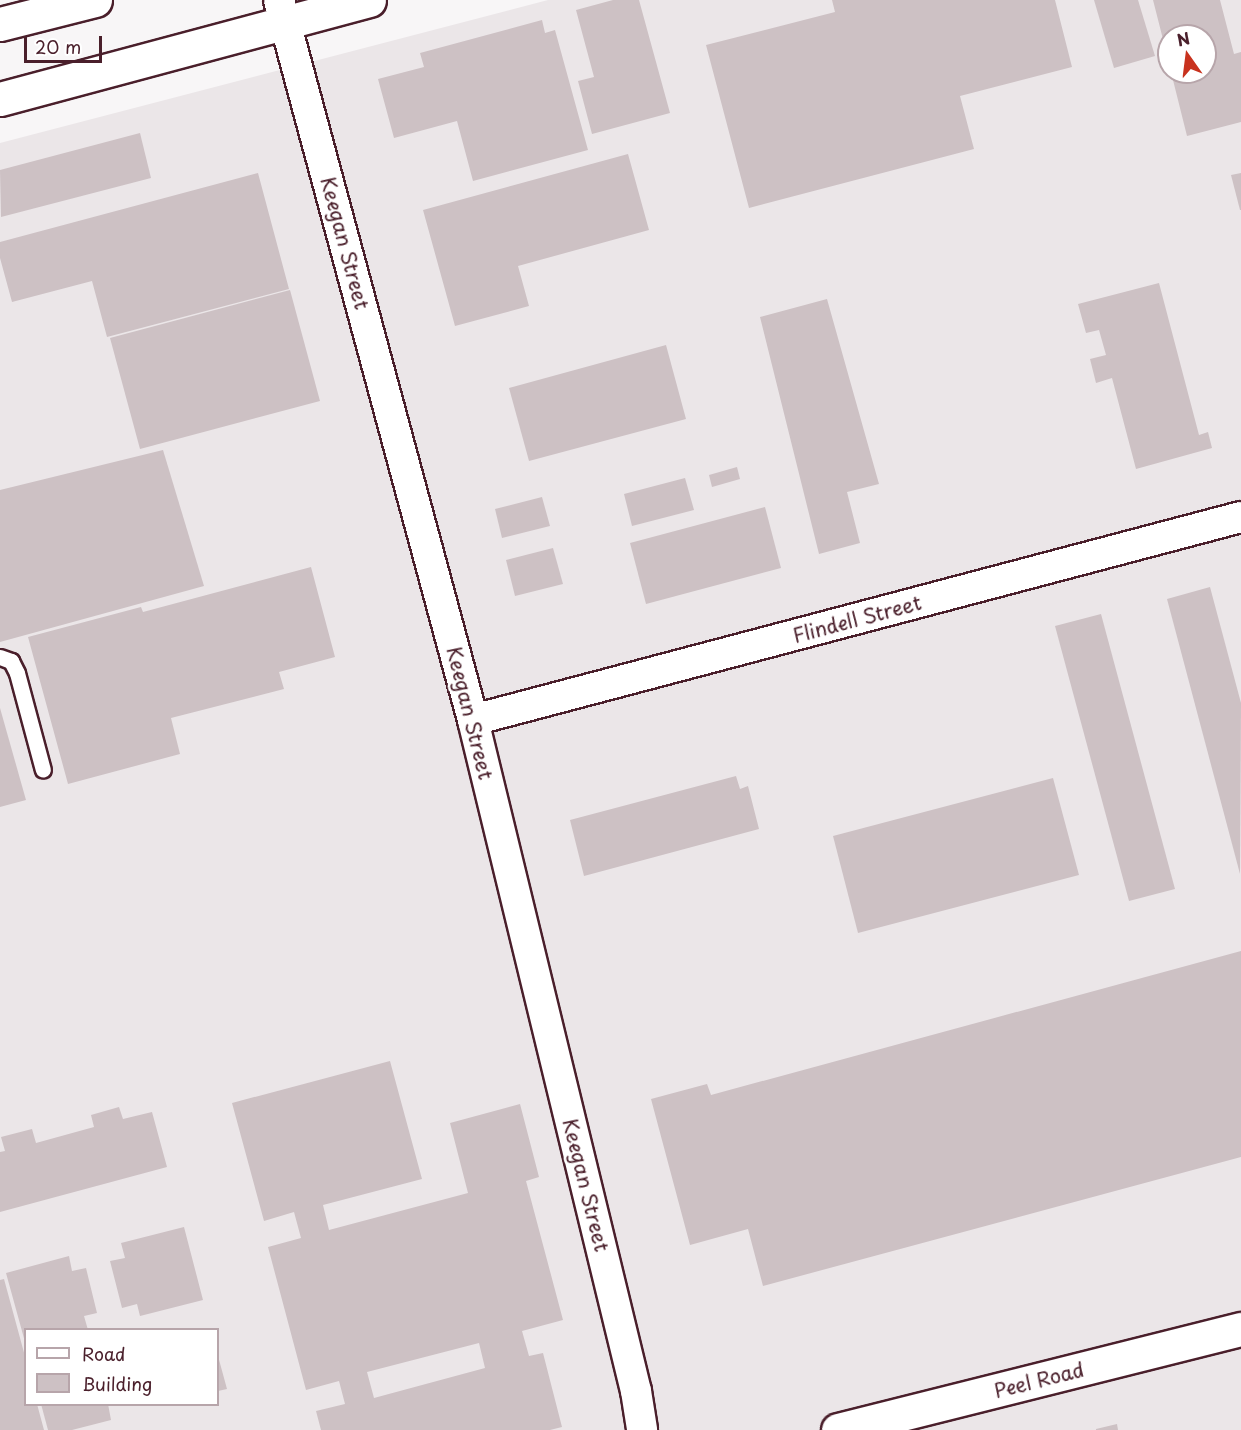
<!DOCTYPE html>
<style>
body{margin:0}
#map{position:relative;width:1241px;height:1430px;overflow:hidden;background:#f8f6f7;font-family:"Playpen Sans",sans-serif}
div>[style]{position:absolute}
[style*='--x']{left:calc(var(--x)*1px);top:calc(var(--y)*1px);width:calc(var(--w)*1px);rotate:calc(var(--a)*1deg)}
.built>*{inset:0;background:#ebe6e8}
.building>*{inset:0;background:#cdc1c4}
.roads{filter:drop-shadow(2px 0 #4a1f2b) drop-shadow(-2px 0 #4a1f2b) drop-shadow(0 2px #4a1f2b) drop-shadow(0 -2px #4a1f2b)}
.lane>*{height:15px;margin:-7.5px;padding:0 7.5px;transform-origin:7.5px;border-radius:7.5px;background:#fff}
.street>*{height:30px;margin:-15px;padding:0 15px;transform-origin:15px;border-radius:15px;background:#fff}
.secondary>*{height:33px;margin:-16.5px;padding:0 16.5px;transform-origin:16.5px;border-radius:16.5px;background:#fff}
span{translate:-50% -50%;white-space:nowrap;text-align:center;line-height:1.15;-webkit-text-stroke:5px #fff;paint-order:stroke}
.street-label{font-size:20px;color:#4a1f2b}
.legend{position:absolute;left:24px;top:1328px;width:195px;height:78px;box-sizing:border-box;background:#fff;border:2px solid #b7a5aa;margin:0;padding:8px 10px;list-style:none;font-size:18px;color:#4a1f2b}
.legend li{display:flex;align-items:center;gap:12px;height:30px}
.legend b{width:30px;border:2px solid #b7a5aa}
.north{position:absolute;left:1157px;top:24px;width:60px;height:60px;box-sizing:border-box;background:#fff;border:2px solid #b7a5aa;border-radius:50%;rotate:346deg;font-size:16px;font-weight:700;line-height:24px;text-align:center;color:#4a1f2b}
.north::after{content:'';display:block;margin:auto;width:21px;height:27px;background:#c8321e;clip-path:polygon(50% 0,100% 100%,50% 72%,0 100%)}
.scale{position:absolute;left:24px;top:36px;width:78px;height:27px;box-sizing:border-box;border:3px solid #4a1f2b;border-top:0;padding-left:8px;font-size:18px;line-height:21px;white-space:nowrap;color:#4a1f2b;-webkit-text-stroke:4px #fff;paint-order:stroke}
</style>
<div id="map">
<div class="built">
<div style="clip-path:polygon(evenodd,548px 0,1241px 0,1241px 1430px,0 1430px,0 143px,548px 0,1169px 36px,1205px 36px,1205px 72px,1169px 72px,1169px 36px,548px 0,26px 1330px,218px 1330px,218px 1404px,26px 1404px,26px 1330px)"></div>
</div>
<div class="building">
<div style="clip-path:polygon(613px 0,639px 0,670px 113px,592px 134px,578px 81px,594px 77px,576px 10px)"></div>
<div style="clip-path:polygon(832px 0,1055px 0,1072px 67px,960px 96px,974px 149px,749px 208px,706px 45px,835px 12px)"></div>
<div style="clip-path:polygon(1094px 0,1138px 0,1155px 56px,1114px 68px)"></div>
<div style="clip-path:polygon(1153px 0,1220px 0,1234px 54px,1241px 52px,1241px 122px,1187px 136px,1171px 72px,1205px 72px,1205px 36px,1169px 36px,1168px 59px)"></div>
<div style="clip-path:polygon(542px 20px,545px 33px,555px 30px,588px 150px,473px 181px,457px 121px,394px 138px,378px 79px,424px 67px,420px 53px)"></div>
<div style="clip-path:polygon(140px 133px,151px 178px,1px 217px,0 170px)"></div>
<div style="clip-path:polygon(628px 154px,649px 230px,518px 266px,529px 306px,455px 326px,423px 210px)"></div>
<div style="clip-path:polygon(258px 173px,289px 289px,107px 337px,92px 281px,12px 302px,0 258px,0 242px)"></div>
<div style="clip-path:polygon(1241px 173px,1241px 210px,1240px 210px,1231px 175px)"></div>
<div style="clip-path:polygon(1159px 283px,1199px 435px,1208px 432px,1212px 448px,1136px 469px,1112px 378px,1096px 383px,1090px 359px,1106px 355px,1099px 330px,1086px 333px,1078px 304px)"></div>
<div style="clip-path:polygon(290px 290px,320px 401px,140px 449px,110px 338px)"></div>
<div style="clip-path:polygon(827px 299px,879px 484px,847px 492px,860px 543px,819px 554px,760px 317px)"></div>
<div style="clip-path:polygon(666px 345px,686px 419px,529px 461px,509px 388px)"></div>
<div style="clip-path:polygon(163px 450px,204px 586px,0 642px,0 490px)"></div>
<div style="clip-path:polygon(737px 467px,740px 479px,712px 487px,709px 475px)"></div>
<div style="clip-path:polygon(685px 478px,694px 510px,632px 526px,624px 494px)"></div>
<div style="clip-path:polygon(542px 497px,550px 526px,502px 538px,495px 509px)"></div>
<div style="clip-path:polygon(765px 507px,781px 568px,646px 604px,630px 543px)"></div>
<div style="clip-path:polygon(553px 548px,563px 584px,515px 596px,506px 560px)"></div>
<div style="clip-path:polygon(311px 567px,335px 657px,279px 672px,284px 689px,171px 718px,180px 754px,68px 784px,28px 637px,141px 607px,143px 612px)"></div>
<div style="clip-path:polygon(1210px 587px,1241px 703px,1240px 874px,1167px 599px)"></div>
<div style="clip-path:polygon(1101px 614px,1175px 889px,1129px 901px,1055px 626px)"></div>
<div style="clip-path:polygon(0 708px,26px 800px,0 807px)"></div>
<div style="clip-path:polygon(736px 776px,740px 789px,748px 786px,759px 829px,584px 876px,570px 820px)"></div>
<div style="clip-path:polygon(1053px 778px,1079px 875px,858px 933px,833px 836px)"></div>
<div style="clip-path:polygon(1241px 951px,1241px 1157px,763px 1286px,748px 1229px,690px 1245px,651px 1099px,707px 1084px,711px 1095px)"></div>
<div style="clip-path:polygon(evenodd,390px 1061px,422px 1179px,323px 1205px,329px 1230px,468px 1193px,450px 1123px,520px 1104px,539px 1177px,526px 1181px,563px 1320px,522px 1331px,529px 1356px,543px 1353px,562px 1427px,550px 1430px,321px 1430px,316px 1411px,345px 1404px,339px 1381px,306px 1390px,268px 1247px,301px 1238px,294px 1212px,264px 1221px,232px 1103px,390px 1061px,479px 1343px,485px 1368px,374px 1398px,367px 1372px,479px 1343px)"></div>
<div style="clip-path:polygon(119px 1107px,123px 1119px,152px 1112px,167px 1167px,0 1212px,0 1152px,5px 1151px,1px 1137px,32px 1129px,36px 1143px,94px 1127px,91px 1115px)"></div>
<div style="clip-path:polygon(184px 1227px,203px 1300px,140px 1316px,137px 1304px,122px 1308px,110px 1261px,125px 1258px,121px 1243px)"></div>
<div style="clip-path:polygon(69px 1256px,72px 1271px,86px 1268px,97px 1313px,84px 1316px,88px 1330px,26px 1330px,25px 1342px,6px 1273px)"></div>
<div style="clip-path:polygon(4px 1279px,26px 1360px,26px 1404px,37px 1404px,44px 1430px,0 1430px,0 1280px)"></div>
<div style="clip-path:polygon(218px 1356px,227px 1389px,218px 1391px)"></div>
<div style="clip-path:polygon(41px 1404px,108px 1404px,111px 1420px,72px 1430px,48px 1430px)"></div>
<div style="clip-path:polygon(1117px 1424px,1118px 1430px,1096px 1430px,1096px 1429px)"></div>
</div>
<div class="roads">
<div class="lane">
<div style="--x:0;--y:657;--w:12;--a:20"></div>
<div style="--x:11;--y:661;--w:13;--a:63"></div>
<div style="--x:17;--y:673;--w:100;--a:75"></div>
</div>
<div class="street">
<div style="--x:279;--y:0;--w:746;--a:74.92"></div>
<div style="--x:473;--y:720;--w:691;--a:76.35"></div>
<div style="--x:636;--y:1391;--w:39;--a:81"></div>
<div style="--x:473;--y:720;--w:794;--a:-14.81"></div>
</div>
<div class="secondary">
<div style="--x:0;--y:24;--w:98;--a:-14.2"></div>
<div style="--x:0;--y:99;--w:382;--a:-15"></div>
<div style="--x:838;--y:1430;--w:415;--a:-14.1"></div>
</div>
</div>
<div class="street-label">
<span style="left:345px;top:243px;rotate:75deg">Keegan Street</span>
<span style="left:857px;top:619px;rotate:-15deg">Flindell Street</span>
<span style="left:470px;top:713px;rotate:76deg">Keegan Street</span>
<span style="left:586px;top:1185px;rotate:76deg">Keegan Street</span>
<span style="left:1039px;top:1380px;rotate:-14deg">Peel Road</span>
</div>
<ul class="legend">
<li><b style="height:8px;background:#fff"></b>Road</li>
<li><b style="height:16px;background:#cdc1c4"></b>Building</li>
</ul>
<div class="north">N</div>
<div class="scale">20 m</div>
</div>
